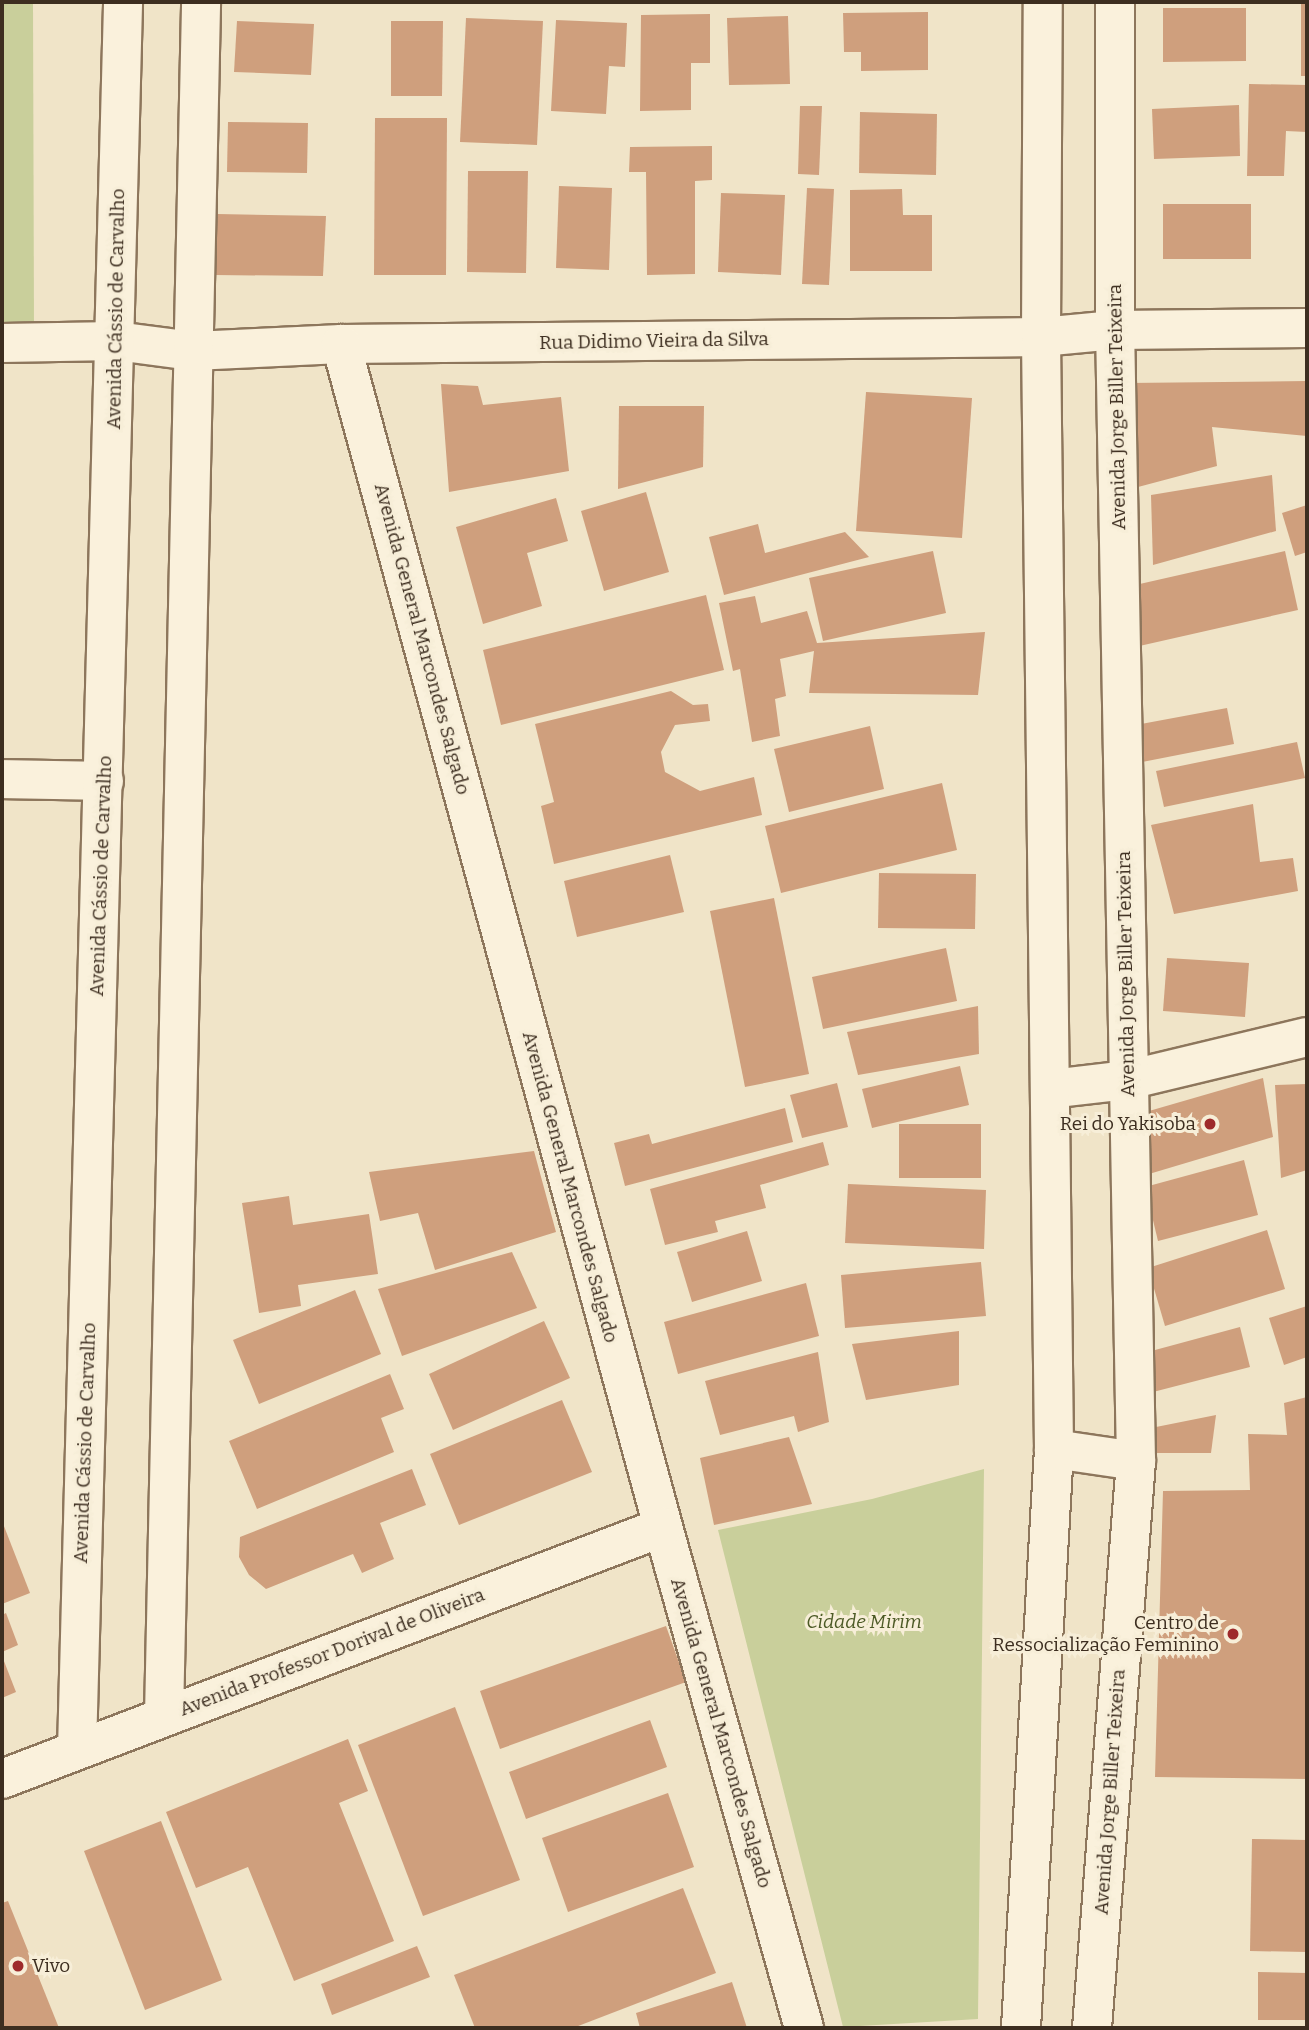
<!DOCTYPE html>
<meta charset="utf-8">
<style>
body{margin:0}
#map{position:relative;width:1309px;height:2030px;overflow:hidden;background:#f0e4c8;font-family:Bitter,serif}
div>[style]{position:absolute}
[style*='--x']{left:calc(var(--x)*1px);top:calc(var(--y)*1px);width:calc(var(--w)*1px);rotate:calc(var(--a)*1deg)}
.green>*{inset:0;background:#c9cf9b}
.building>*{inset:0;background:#cf9f7d}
.roads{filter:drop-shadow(2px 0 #8d765c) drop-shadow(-2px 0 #8d765c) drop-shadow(0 2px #8d765c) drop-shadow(0 -2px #8d765c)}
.minor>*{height:38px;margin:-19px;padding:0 19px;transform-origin:19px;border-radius:19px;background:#faf1dc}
.tertiary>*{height:38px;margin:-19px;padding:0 19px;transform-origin:19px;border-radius:19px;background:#faf1dc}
.dots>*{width:19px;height:19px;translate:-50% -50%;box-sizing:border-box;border:4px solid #f7eed8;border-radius:50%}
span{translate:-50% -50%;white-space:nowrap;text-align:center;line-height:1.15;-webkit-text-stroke:6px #f7eed8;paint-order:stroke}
.street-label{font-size:19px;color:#3d2e20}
.poi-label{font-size:19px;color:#3d2e20}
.right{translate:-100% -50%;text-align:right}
.left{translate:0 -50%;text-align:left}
.park-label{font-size:19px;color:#4d5a26;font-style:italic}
.frame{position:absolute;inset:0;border:4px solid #3d2e20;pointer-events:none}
</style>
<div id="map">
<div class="green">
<div style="clip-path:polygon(2px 2px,33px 2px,34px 327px,2px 327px)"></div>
<div style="clip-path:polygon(984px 1469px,978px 2019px,843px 2027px,718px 1530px,872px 1499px)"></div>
</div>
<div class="building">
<div style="clip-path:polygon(1301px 2px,1307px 2px,1307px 76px,1301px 76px)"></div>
<div style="clip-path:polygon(1163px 8px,1246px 8px,1246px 61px,1163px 62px)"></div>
<div style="clip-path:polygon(928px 12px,928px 70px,861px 71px,861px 52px,844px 52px,843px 13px)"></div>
<div style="clip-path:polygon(710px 14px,710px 63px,691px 63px,691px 110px,640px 111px,641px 15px)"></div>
<div style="clip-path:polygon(788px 16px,790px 84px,729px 85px,727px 18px)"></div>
<div style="clip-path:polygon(466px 18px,543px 21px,537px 145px,460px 142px)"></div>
<div style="clip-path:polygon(556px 20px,627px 23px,625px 67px,609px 66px,606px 114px,551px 111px)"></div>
<div style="clip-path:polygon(237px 21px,314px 24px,311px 75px,234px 72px)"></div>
<div style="clip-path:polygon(391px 21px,443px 21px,442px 96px,391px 96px)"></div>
<div style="clip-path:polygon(1249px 84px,1307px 85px,1307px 132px,1286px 131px,1284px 176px,1247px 176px)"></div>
<div style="clip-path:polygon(1239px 105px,1240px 156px,1154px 159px,1152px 109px)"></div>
<div style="clip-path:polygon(800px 106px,822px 106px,819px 175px,798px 174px)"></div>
<div style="clip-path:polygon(860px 112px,937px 114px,936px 175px,859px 173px)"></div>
<div style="clip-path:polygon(375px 118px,447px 118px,446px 275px,374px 275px)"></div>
<div style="clip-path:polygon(228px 122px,308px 123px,307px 173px,227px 172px)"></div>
<div style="clip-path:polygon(712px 146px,712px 180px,695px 181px,695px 274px,647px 275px,646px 172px,629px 172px,630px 147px)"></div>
<div style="clip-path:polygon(468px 171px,528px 171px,526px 273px,467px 272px)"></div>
<div style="clip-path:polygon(559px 186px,612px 188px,609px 270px,556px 268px)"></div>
<div style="clip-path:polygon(807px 188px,834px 189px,829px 285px,802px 284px)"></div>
<div style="clip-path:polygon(902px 189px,903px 215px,932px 215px,932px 271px,850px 271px,850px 190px)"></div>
<div style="clip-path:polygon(721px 193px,785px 195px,781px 275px,718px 272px)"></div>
<div style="clip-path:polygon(1163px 204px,1251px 204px,1251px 259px,1163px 259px)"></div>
<div style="clip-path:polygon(217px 214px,326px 216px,323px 276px,215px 275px)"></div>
<div style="clip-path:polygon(1307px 381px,1307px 436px,1212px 427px,1217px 466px,1123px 491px,1127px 383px)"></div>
<div style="clip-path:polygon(441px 384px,478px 386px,483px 405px,561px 397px,569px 471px,449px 492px)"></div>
<div style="clip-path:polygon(866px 392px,972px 398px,962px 538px,856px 531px)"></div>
<div style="clip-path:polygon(619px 406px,704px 406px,703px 467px,618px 489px)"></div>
<div style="clip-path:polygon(1272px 475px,1276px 531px,1153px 565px,1151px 495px)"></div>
<div style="clip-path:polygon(646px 492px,669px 572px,604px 591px,581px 511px)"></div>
<div style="clip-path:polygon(556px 498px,568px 541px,527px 553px,542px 606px,483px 624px,456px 527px)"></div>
<div style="clip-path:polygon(1307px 505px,1307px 552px,1295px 556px,1282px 513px)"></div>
<div style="clip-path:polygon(758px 524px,765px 553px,845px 532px,869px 557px,724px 595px,709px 537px)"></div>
<div style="clip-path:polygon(933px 551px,946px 613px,823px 641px,809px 578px)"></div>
<div style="clip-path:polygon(1285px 551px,1298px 610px,1135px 647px,1122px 588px)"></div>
<div style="clip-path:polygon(706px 595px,724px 670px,501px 725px,483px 650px)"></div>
<div style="clip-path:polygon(755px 596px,761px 623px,807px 611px,817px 643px,985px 632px,978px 695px,809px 693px,814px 651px,780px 659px,786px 696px,775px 699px,780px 736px,752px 742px,740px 669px,733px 671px,719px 603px)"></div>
<div style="clip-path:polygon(671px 691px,693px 705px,708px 704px,710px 721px,675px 725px,661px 752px,665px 772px,700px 791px,754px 777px,762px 815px,554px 864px,541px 806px,554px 802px,535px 724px)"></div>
<div style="clip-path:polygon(1227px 708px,1234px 744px,1132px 764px,1125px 727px)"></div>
<div style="clip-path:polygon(870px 726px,884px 789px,789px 812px,774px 749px)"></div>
<div style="clip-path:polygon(1297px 742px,1305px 778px,1164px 807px,1156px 771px)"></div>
<div style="clip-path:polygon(942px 783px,957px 850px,781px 893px,765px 826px)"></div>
<div style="clip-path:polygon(1253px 804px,1260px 862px,1293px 858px,1298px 891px,1174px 914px,1151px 825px)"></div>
<div style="clip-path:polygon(670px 855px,684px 912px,577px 937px,564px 881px)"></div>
<div style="clip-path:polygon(879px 873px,976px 874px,975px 929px,878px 928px)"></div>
<div style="clip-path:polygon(774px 898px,809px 1074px,745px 1087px,710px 911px)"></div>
<div style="clip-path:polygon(946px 948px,957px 1001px,823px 1029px,812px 977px)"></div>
<div style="clip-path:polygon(1167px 958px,1249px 963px,1245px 1017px,1163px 1011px)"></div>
<div style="clip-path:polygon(978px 1006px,979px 1054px,858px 1075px,847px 1032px)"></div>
<div style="clip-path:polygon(960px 1066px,969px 1105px,872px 1128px,862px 1089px)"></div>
<div style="clip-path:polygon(1263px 1078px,1273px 1137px,1149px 1174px,1149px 1111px)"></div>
<div style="clip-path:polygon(837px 1083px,848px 1127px,802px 1138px,790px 1095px)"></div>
<div style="clip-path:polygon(1307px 1084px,1307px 1170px,1281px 1178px,1275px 1085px)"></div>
<div style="clip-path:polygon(785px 1108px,793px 1142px,625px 1186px,614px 1143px,649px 1134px,652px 1144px)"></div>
<div style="clip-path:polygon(899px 1124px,981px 1124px,981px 1178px,899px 1178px)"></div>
<div style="clip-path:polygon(823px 1142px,829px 1165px,760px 1185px,766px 1208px,715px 1221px,718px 1232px,665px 1245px,650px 1189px)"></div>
<div style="clip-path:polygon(534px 1151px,556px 1232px,435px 1270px,418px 1213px,380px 1221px,369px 1172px)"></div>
<div style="clip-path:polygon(1244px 1160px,1258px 1215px,1158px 1241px,1145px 1187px)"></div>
<div style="clip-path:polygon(848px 1184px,986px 1190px,984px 1249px,845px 1243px)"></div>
<div style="clip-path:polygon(289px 1196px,293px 1225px,369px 1214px,378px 1274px,298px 1285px,301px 1306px,259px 1313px,242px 1203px)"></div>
<div style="clip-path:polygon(1267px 1230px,1285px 1289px,1165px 1326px,1148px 1268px)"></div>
<div style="clip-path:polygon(747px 1231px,762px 1281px,692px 1302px,677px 1252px)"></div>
<div style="clip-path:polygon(512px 1252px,537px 1308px,402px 1356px,378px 1289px)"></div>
<div style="clip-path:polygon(981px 1262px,986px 1316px,845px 1328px,841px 1275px)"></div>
<div style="clip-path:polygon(806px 1283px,819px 1336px,678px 1374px,664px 1322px)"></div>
<div style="clip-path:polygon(355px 1290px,381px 1354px,259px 1404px,233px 1340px)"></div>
<div style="clip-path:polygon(1307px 1306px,1307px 1357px,1284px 1365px,1269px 1318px)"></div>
<div style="clip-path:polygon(544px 1321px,570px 1378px,453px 1430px,429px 1374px)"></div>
<div style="clip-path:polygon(1240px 1327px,1250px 1367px,1153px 1392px,1144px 1353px)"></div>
<div style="clip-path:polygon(959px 1331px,959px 1385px,866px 1400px,852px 1344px)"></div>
<div style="clip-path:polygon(818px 1352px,829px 1422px,798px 1432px,794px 1416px,720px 1435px,705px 1381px)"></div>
<div style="clip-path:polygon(390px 1374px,404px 1409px,381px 1418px,394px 1452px,257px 1509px,229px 1441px)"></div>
<div style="clip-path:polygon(1307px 1397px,1307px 1779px,1155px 1777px,1163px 1491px,1250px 1490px,1248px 1434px,1287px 1435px,1284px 1403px)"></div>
<div style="clip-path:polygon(562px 1400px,592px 1472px,459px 1525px,430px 1454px)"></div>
<div style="clip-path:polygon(1216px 1415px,1211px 1453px,1146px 1453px,1146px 1429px)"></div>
<div style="clip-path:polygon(789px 1437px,812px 1504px,714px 1525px,700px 1458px)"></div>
<div style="clip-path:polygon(412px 1469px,426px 1505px,380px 1523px,394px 1559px,362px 1573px,353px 1554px,266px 1589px,249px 1575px,239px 1557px,240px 1537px)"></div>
<div style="clip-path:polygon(2px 1521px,30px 1593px,2px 1604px)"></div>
<div style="clip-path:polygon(6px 1613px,18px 1645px,2px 1652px,2px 1615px)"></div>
<div style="clip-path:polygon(666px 1626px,686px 1682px,500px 1749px,480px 1691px)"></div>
<div style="clip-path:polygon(2px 1656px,16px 1692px,2px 1698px)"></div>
<div style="clip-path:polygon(455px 1707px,520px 1880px,423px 1916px,358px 1745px)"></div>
<div style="clip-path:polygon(650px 1720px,667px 1767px,526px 1819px,509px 1772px)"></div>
<div style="clip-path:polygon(348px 1739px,368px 1791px,339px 1803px,394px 1941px,294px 1981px,248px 1867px,196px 1888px,166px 1812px)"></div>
<div style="clip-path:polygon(668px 1793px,694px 1867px,568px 1912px,542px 1838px)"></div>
<div style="clip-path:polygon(161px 1821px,222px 1980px,145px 2010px,84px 1851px)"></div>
<div style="clip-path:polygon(1252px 1839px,1307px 1840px,1307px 1952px,1250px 1951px)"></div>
<div style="clip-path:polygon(683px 1888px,716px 1973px,573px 2028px,475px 2028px,454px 1975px)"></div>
<div style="clip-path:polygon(8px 1901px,59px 2028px,2px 2028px,2px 1903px)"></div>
<div style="clip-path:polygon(417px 1946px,430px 1977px,332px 2015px,321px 1984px)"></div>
<div style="clip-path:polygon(1258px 1972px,1307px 1973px,1307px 2020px,1258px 2020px)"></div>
<div style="clip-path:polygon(732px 1982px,747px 2028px,640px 2028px,636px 2013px)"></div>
</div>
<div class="roads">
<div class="minor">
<div style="--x:2;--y:343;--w:114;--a:-1"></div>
<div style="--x:116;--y:341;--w:78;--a:7.4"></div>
<div style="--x:193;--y:351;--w:148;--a:-2.7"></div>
<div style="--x:341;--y:344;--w:700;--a:-0.57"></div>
<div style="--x:1041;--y:337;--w:74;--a:-5.4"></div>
<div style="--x:1115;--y:330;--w:192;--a:-0.6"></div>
<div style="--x:341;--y:344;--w:1226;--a:74.77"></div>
<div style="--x:663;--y:1527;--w:520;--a:74.28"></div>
<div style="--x:2;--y:779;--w:102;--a:1.1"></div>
<div style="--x:1050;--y:1089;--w:79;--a:-6.6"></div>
<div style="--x:1128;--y:1080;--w:184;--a:-13.5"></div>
<div style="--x:164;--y:1716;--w:1714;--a:-88.76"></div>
<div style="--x:77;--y:1750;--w:1749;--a:-88.49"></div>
<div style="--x:2;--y:1779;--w:707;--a:-20.87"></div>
</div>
<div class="tertiary">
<div style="--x:1054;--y:1449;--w:83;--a:8.3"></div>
<div style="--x:1021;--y:2028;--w:580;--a:-86.74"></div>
<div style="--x:1054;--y:1449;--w:1112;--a:-90.67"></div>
<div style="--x:1041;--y:337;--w:335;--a:-89.7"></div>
<div style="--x:1092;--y:2028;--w:569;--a:-85.56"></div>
<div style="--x:1136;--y:1461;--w:1131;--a:-91.06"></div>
<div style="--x:1115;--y:330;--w:328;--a:-90"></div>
</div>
</div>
<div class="dots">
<div style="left:1210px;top:1124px;background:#9e2a2b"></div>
<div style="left:1233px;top:1634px;background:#9e2a2b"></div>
<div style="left:18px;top:1966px;background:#9e2a2b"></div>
</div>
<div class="street-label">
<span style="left:116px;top:309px;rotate:-89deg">Avenida Cássio de Carvalho</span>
<span style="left:654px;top:341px;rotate:-1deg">Rua Didimo Vieira da Silva</span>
<span style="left:1117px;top:407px;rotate:-91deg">Avenida Jorge Biller Teixeira</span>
<span style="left:422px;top:639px;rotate:75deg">Avenida General Marcondes Salgado</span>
<span style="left:101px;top:876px;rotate:-88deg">Avenida Cássio de Carvalho</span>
<span style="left:1126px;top:974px;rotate:-91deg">Avenida Jorge Biller Teixeira</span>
<span style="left:570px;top:1187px;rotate:75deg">Avenida General Marcondes Salgado</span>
<span style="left:85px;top:1443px;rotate:-88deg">Avenida Cássio de Carvalho</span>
<span style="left:332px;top:1652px;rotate:-21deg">Avenida Professor Dorival de Oliveira</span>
<span style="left:721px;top:1733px;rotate:74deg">Avenida General Marcondes Salgado</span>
<span style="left:1110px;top:1792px;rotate:-86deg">Avenida Jorge Biller Teixeira</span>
</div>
<div class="poi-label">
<span class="right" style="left:1196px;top:1124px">Rei do Yakisoba</span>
<span class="right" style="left:1219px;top:1634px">Centro de<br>Ressocialização Feminino</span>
<span class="left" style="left:32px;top:1966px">Vivo</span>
</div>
<div class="park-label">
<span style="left:864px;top:1622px">Cidade Mirim</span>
</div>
<div class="frame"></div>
</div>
